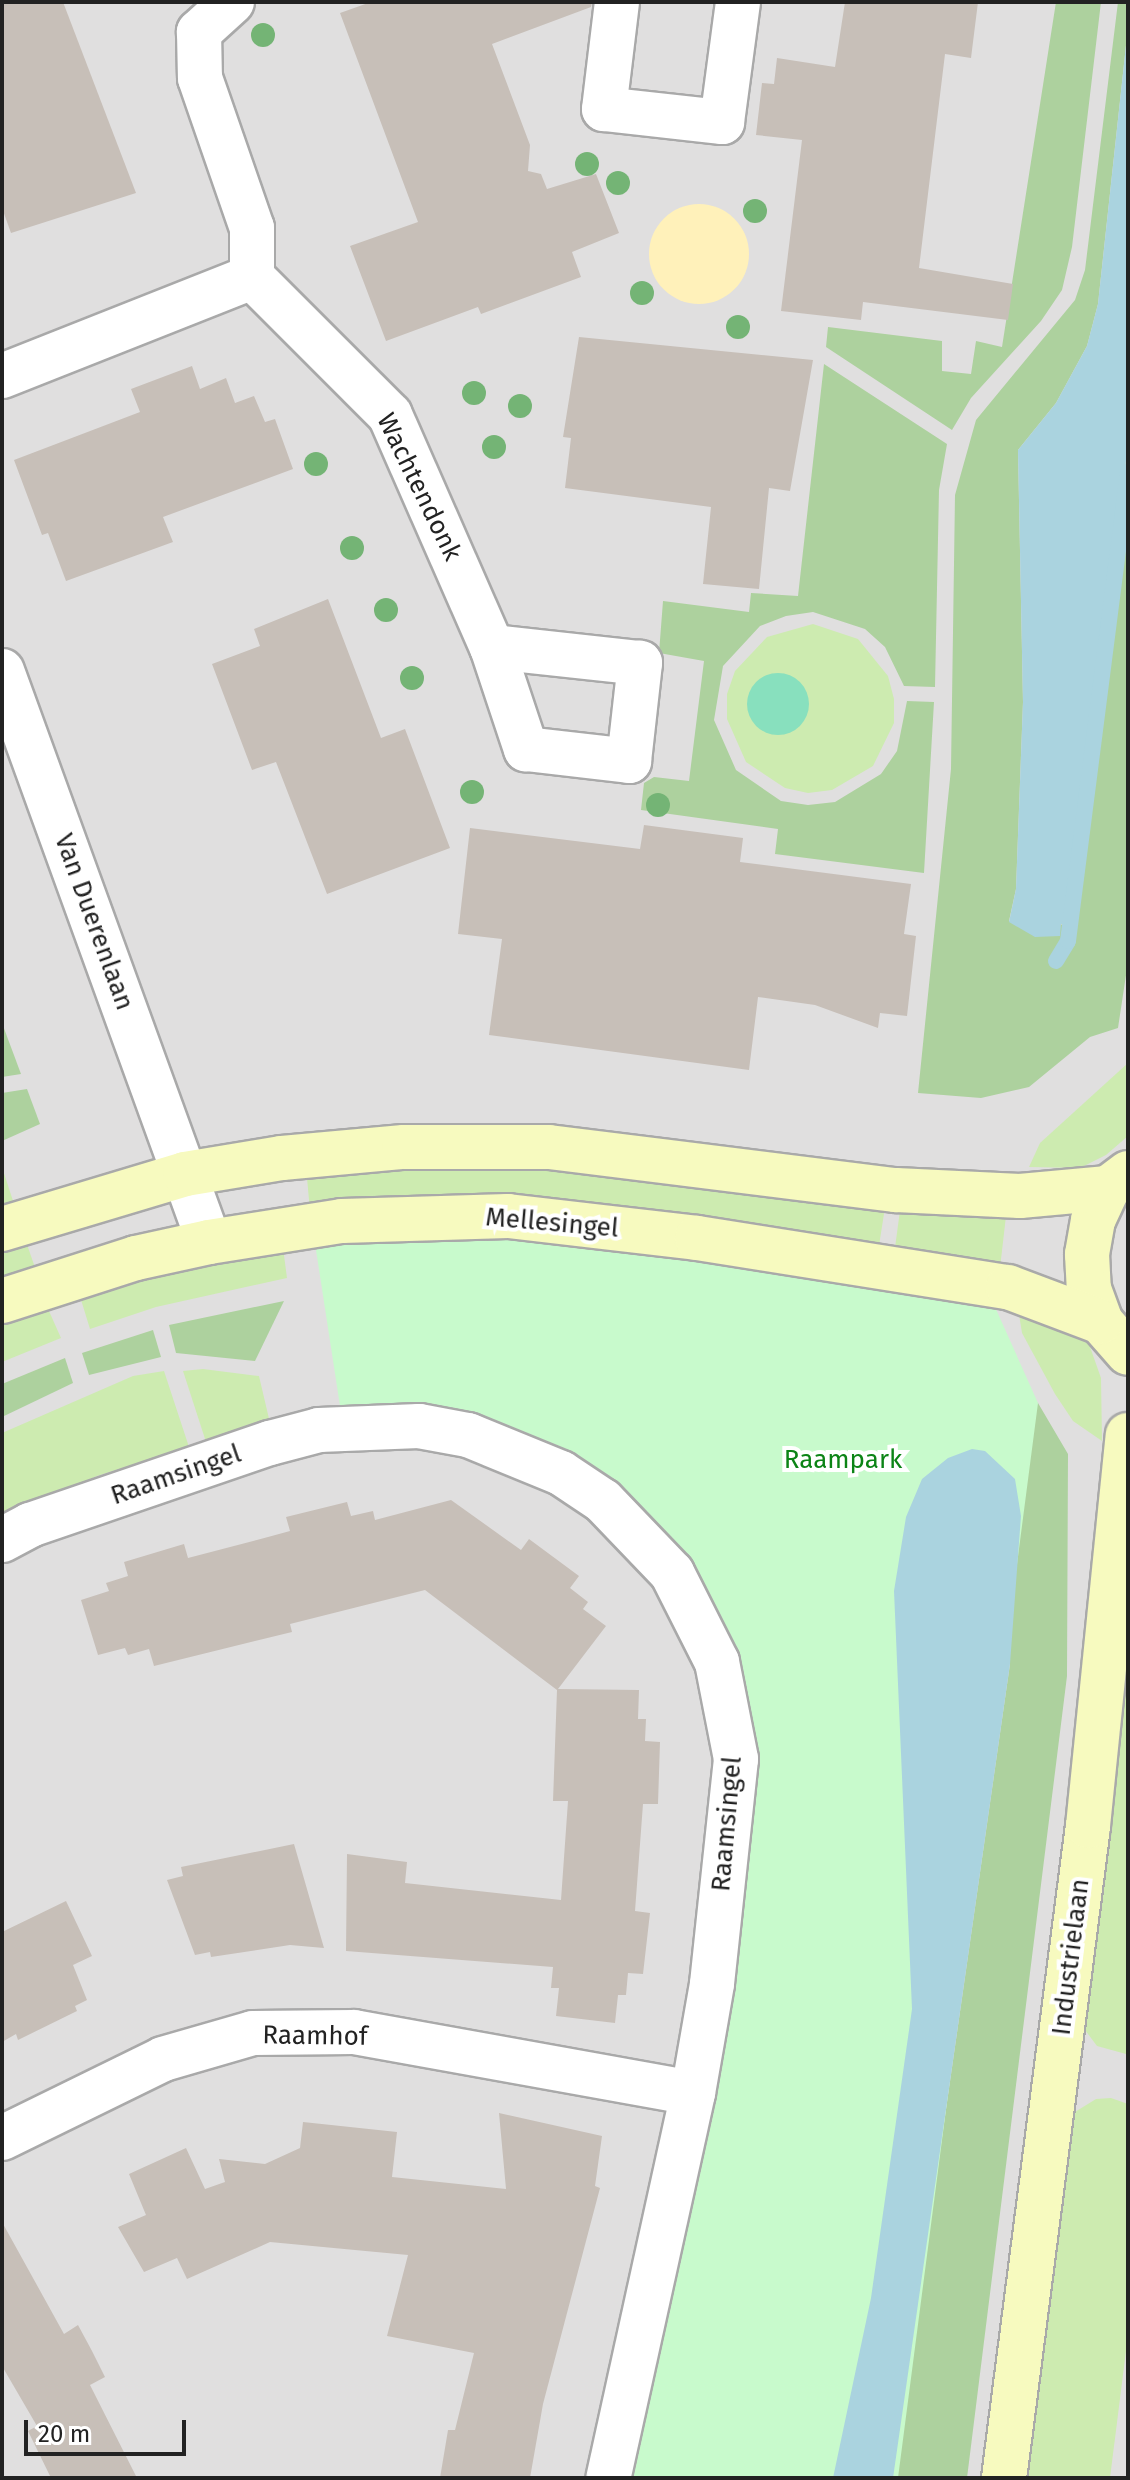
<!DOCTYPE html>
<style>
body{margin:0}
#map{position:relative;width:1130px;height:2480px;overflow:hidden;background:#f2efe9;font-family:"Fira Sans",sans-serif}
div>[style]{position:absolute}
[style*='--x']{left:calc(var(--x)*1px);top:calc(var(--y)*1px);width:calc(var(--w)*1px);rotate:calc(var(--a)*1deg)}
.residential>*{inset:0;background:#e0dfdf}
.grass>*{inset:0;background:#cdebb0}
.forest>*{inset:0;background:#add19e}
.sand>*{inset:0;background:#fff1ba}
.round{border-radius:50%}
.park>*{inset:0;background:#c8facc}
.pitch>*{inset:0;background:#88e0be}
.water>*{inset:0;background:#aad3df}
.stream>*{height:16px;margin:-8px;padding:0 8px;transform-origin:8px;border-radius:8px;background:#aad3df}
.building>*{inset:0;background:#c7bfb8}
.roads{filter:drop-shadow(2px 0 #a9a9a9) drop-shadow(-2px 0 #a9a9a9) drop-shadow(0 2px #a9a9a9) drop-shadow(0 -2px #a9a9a9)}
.street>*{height:44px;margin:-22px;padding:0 22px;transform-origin:22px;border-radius:22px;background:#fff}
.secondary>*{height:44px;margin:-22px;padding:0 22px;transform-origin:22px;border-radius:22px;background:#f7fabf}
.trees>*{width:24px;height:24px;margin:-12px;border-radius:50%;background:#74b475}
span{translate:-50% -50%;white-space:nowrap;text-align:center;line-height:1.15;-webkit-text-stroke:8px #fff;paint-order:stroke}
.street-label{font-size:26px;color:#222}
.park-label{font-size:26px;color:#0c8416}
.frame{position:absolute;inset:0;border:4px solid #222;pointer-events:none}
.scale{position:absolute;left:24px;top:2420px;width:162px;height:36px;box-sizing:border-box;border:4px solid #222;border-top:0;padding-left:10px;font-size:24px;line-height:28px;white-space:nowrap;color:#222;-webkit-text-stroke:6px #fff;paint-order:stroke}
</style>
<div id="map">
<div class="residential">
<div style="clip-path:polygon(2px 2px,1128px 2px,1128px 2478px,2px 2478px)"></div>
</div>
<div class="grass">
<div style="clip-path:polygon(813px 624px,858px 639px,888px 676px,894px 699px,894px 723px,873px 766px,832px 790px,808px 793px,785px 788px,746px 762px,727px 719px,727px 694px,735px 671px,767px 637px)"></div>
<div style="clip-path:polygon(1128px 1063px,1128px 1136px,1106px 1155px,1080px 1168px,1029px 1167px,1040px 1143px)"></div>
<div style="clip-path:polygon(477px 1157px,886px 1201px,878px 1252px,310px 1211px,306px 1167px)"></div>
<div style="clip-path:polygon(2px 1167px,16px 1210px,2px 1216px)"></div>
<div style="clip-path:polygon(901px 1203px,1006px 1216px,1000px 1268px,894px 1255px)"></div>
<div style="clip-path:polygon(24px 1236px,38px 1276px,2px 1290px,2px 1244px)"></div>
<div style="clip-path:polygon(282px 1240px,287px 1278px,156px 1307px,90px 1329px,78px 1290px)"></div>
<div style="clip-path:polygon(45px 1302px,61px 1338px,2px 1362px,2px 1318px)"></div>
<div style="clip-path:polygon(1018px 1308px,1063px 1318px,1089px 1344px,1101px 1378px,1102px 1441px,1073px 1421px,1055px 1394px,1022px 1333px)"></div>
<div style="clip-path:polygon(203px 1369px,259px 1376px,270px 1423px,206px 1442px,183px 1371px)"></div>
<div style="clip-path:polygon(164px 1371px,189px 1447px,97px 1476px,2px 1518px,2px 1433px,133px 1376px)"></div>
<div style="clip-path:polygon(1128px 1611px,1128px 2054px,1126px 2054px,1097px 2046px,1079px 2022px)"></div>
<div style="clip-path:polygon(1111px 2098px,1128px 2104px,1128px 2335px,1110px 2478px,1018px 2478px,1070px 2115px,1096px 2099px)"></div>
</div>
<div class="forest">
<div style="clip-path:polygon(1056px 2px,1101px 2px,1072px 247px,1062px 290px,1041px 321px,971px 398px,952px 430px,826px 347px,828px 327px,942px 341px,942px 371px,971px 374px,976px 341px,1002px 347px)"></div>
<div style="clip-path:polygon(1118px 2px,1128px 2px,1128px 27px,1098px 304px,1087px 346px,1056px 403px,1018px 450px,1023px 702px,1016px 889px,1009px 921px,1068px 925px,1128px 445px,1128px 962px,1118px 1028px,1090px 1037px,1029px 1087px,981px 1098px,918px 1093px,951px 769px,955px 495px,976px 420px,1075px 300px,1085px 270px)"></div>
<div style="clip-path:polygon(824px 364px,947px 444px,939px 490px,935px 687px,904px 686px,885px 647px,865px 629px,813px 612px,786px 616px,760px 626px,723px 666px,714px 720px,736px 770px,781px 801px,808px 805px,835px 802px,881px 774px,897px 751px,907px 701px,934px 702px,924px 873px,775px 854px,778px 829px,641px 810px,644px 783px,654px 777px,689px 781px,704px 661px,659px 653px,663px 601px,749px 612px,751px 593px,798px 596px)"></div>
<div style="clip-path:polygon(2px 1023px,21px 1074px,2px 1077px)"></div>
<div style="clip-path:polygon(27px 1089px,40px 1124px,2px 1141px,2px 1093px)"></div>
<div style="clip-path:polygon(284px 1301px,255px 1361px,176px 1353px,169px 1325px)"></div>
<div style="clip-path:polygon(153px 1330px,161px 1357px,89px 1375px,82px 1353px)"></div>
<div style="clip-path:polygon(65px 1358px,73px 1383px,2px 1417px,2px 1384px)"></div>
<div style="clip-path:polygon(1008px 1385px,1038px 1403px,1068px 1454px,1067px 1676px,967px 2478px,893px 2478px,1010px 1664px)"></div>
</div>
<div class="sand">
<div class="round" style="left:649px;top:204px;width:100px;height:100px"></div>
</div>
<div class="park">
<div style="clip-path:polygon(500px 1227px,995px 1307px,1038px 1403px,898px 2478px,627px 2478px,735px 1657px,715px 1608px,687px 1562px,654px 1522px,577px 1459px,487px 1419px,389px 1404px,340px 1406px,314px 1237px)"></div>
</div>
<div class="pitch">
<div class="round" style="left:747px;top:673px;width:62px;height:62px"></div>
</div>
<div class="water">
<div style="clip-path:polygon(1128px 27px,1128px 445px,1068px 925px,1061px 924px,1060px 936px,1035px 937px,1009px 922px,1016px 889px,1023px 702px,1018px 450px,1056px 403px,1087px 346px,1098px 304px)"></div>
<div style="clip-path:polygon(972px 1449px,985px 1451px,1015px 1479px,1021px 1516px,1010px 1664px,893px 2478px,833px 2478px,871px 2298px,912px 2009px,894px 1591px,906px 1517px,922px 1479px,948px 1458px)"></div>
</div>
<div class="stream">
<div style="--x:1056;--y:961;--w:23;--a:-59"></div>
<div style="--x:1068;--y:941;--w:473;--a:-82.7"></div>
</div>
<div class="building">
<div style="clip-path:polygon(2px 2px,63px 2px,136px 193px,11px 233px,2px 208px)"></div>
<div style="clip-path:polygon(371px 2px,592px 2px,591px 7px,492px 44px,530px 145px,528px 171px,541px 174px,547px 189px,596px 174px,619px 233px,572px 252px,581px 277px,481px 314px,478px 307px,386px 341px,350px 246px,418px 222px,340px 13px)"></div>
<div style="clip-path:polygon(845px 2px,978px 2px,971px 58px,945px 54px,919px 268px,1013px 284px,1008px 320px,863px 302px,861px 320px,781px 311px,802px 140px,756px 135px,762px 83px,774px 84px,777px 58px,835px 67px)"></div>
<div style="clip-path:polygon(579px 337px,813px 360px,790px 491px,769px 488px,759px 589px,703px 584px,711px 507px,565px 488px,571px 438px,563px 437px)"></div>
<div style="clip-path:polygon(192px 366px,200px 389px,226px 378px,235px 403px,254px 396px,265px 422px,275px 419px,293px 469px,163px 517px,173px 542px,66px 581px,48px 533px,42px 535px,14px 460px,140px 412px,131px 389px)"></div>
<div style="clip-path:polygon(328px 599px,381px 738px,405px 729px,450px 848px,327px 894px,276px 762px,252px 770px,212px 664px,260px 646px,254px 629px)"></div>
<div style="clip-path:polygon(644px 825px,743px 838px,740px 862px,911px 884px,904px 934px,916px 936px,907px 1016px,880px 1013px,878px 1028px,815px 1005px,758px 997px,749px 1070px,489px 1035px,502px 939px,458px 934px,470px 828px,640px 849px)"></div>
<div style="clip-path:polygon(451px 1500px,521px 1550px,529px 1539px,579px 1576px,570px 1588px,588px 1602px,583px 1609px,606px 1626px,558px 1689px,639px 1690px,638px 1719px,646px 1719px,645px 1741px,660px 1742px,658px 1804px,643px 1804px,635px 1911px,650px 1913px,643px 1974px,628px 1973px,626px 1995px,618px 1995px,615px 2023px,556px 2016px,559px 1988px,551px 1988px,553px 1967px,346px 1951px,347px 1854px,407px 1862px,405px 1883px,561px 1900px,568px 1801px,553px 1801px,557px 1690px,425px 1590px,290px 1624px,292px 1632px,154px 1666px,149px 1649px,128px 1655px,125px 1648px,98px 1655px,81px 1600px,109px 1591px,106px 1583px,128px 1576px,124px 1562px,184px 1544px,188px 1558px,268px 1537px,290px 1531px,286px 1517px,347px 1502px,351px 1516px,373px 1511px,375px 1520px)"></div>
<div style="clip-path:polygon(294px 1844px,324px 1948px,290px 1945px,211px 1957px,210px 1952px,195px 1955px,167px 1880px,183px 1876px,181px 1867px)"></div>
<div style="clip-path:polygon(66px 1901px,92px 1956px,73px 1965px,87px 2000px,75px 2006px,77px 2011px,18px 2040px,16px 2034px,2px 2042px,2px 1932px)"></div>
<div style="clip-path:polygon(499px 2113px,602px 2136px,595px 2186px,600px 2188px,543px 2404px,530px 2478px,440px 2478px,448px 2430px,455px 2430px,474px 2353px,387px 2336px,408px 2255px,270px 2242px,187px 2279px,177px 2258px,144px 2272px,118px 2227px,146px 2215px,129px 2174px,186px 2148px,205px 2189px,225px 2182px,219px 2159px,265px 2164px,300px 2148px,303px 2122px,397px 2132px,392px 2177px,506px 2189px)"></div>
<div style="clip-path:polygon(2px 2222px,64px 2334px,78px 2325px,92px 2351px,105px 2377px,90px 2385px,137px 2478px,51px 2478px,28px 2431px,37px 2426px,2px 2366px)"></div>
</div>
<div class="roads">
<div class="street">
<div style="--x:232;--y:2;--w:45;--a:137.7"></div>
<div style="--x:199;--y:32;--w:46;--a:88.8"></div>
<div style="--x:200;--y:78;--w:159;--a:70.9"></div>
<div style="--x:252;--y:228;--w:49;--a:90"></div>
<div style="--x:252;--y:277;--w:195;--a:45"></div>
<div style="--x:390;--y:415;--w:253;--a:66.3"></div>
<div style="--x:492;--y:647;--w:108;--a:71.6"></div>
<div style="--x:526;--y:749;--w:104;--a:6.6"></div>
<div style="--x:629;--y:761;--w:99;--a:-83.6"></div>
<div style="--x:640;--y:663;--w:149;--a:-173.8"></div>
<div style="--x:617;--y:2;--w:108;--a:96.9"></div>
<div style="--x:604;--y:109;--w:119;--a:6.3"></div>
<div style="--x:722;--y:122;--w:121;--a:-82.4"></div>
<div style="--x:2;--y:376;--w:269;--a:-21.6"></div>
<div style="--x:2;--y:671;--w:607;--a:70.07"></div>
<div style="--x:2;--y:1540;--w:32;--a:-28"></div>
<div style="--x:30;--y:1525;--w:254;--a:-18.9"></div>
<div style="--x:270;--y:1443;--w:51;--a:-14.9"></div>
<div style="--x:319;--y:1430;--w:100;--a:-2.3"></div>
<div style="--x:419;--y:1426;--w:50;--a:10.4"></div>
<div style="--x:468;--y:1435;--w:100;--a:22.2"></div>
<div style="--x:561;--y:1473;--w:50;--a:33.7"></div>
<div style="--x:603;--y:1501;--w:100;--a:46.2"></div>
<div style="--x:672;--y:1573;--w:100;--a:63.2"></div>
<div style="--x:717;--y:1662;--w:99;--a:78.9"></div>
<div style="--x:736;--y:1759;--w:226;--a:96.1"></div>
<div style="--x:712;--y:1984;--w:111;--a:99.9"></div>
<div style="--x:693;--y:2093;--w:394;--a:102.4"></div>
<div style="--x:2;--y:2138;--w:179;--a:-26.1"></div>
<div style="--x:163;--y:2059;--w:94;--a:-16.1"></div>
<div style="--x:253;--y:2033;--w:101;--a:-0.6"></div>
<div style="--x:354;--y:2032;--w:344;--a:10.2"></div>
</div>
<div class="secondary">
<div style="--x:1128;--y:1173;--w:25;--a:143"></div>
<div style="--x:1108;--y:1188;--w:35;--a:115"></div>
<div style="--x:1093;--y:1220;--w:35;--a:100"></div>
<div style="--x:1087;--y:1254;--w:35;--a:87"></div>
<div style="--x:1089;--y:1289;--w:35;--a:70"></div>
<div style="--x:1101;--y:1322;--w:41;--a:48.9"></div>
<div style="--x:2;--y:1229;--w:191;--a:-16.7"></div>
<div style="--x:185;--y:1174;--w:98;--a:-9.4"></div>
<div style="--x:282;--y:1158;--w:122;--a:-5.2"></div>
<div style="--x:404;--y:1147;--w:145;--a:0"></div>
<div style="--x:549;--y:1147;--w:350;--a:7.1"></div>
<div style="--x:896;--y:1190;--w:124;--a:2.8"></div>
<div style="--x:1020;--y:1196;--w:88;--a:-5.2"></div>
<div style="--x:2;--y:1301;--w:141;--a:-17.8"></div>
<div style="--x:136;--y:1258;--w:75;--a:-12.4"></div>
<div style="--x:209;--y:1242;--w:135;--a:-9"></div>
<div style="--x:342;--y:1221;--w:166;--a:-1.7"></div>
<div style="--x:508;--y:1216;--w:190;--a:6.6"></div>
<div style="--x:697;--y:1238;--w:315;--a:9"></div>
<div style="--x:1008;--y:1287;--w:99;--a:20.6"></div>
<div style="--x:1004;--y:2478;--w:657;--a:-82.66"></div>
<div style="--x:1088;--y:1826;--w:393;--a:-84.2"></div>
</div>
</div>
<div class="trees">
<div style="left:263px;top:35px"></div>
<div style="left:587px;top:164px"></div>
<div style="left:618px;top:183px"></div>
<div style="left:755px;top:211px"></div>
<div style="left:642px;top:293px"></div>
<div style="left:738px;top:327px"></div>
<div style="left:474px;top:393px"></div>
<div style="left:520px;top:406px"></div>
<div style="left:494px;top:447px"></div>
<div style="left:316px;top:464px"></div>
<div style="left:352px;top:548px"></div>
<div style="left:386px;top:610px"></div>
<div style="left:412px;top:678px"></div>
<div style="left:472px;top:792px"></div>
<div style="left:658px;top:805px"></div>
</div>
<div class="street-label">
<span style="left:419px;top:487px;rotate:64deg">Wachtendonk</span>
<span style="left:94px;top:922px;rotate:70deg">Van Duerenlaan</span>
<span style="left:552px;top:1223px;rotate:5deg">Mellesingel</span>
<span style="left:176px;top:1475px;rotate:-19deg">Raamsingel</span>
<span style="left:727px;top:1824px;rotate:-85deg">Raamsingel</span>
<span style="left:1071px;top:1957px;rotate:-83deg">Industrielaan</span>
<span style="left:315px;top:2036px;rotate:1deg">Raamhof</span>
</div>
<div class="park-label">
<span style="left:843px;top:1460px">Raampark</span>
</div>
<div class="frame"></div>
<div class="scale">20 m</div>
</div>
